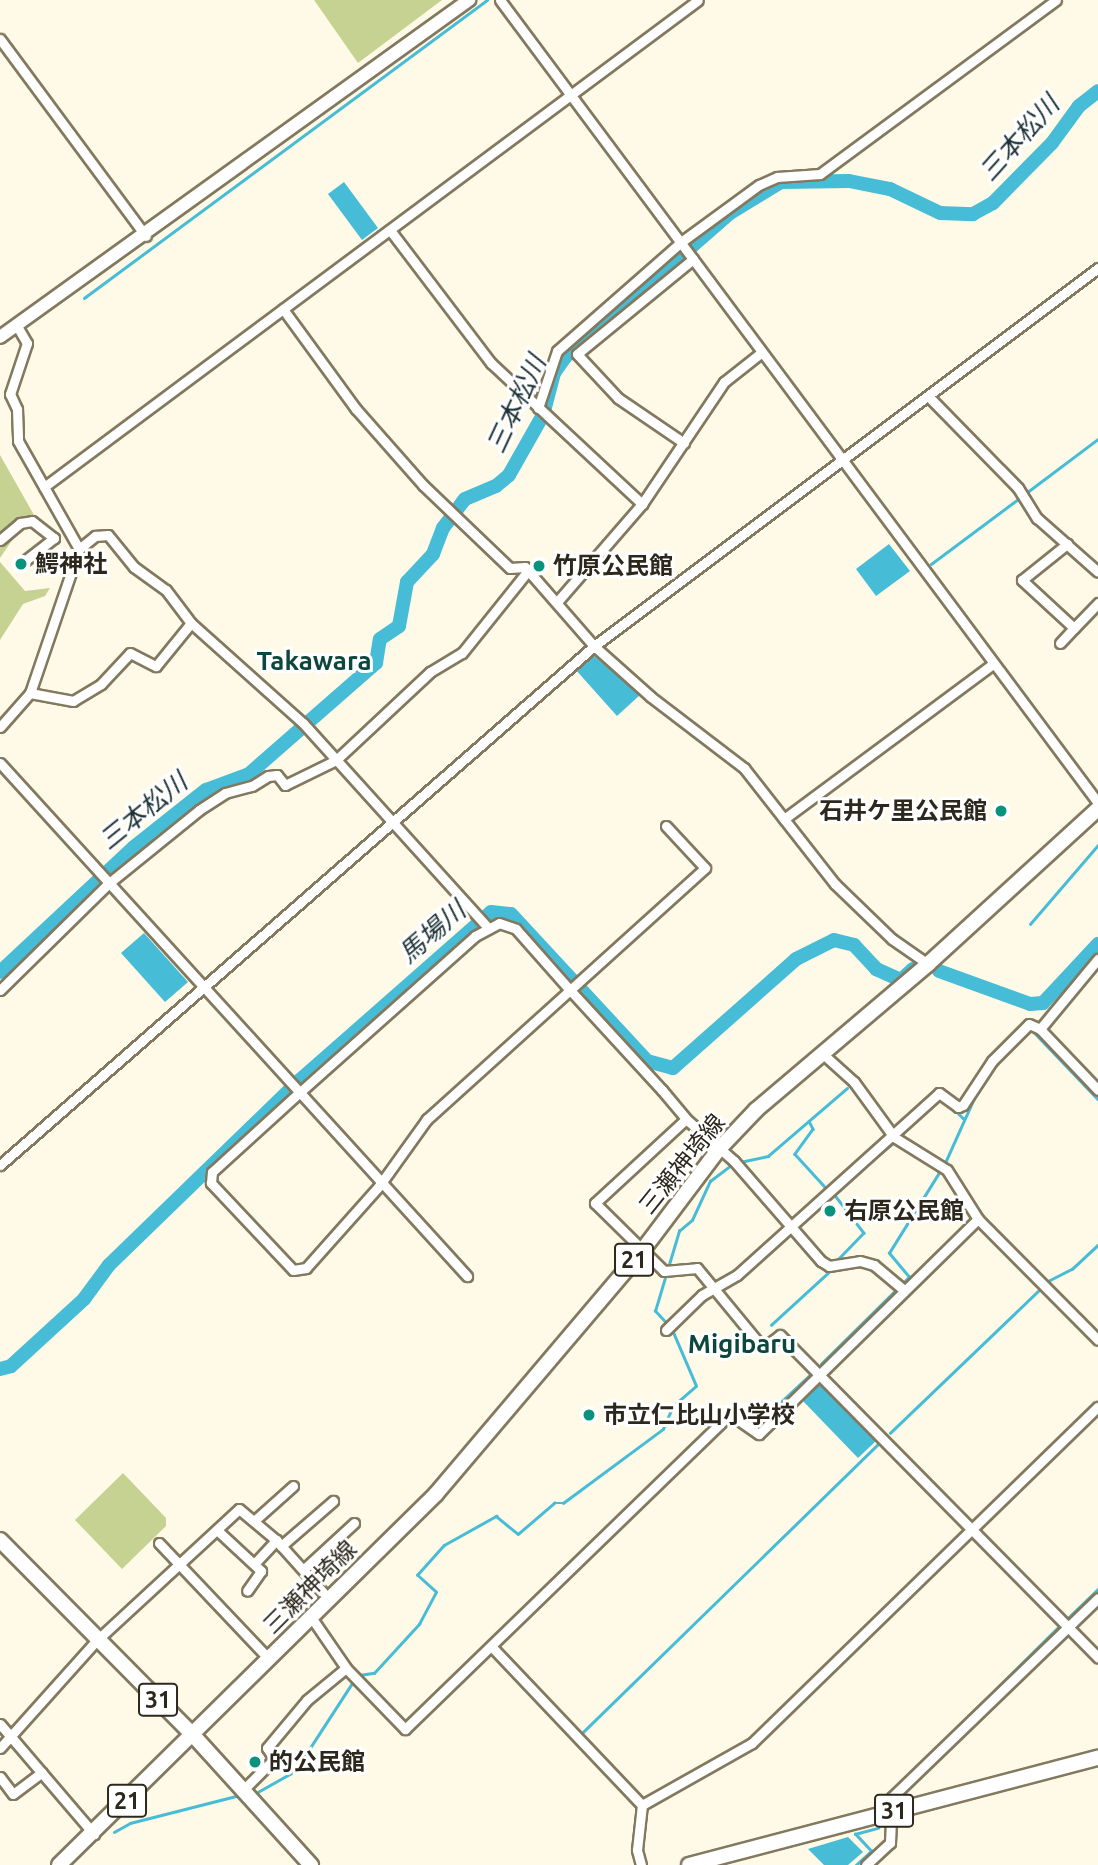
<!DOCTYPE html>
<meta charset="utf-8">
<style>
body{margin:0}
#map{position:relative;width:1098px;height:1865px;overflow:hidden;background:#fff9e7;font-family:Ubuntu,"Noto Sans JP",sans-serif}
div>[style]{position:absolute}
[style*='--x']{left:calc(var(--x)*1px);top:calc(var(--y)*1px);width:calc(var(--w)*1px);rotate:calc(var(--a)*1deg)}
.green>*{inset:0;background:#c6d292}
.water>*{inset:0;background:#46bcd7}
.stream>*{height:2.5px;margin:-1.25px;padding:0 1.25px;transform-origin:1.25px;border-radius:1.25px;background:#46bcd7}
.river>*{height:14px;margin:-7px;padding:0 7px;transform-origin:7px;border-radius:7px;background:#46bcd7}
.roads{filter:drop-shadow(2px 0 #82795f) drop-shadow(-2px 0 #82795f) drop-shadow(0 2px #82795f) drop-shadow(0 -2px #82795f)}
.street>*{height:9px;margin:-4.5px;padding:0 4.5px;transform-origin:4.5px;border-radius:4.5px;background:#fff}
.secondary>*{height:12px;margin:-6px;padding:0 6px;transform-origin:6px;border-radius:6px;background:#fff}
.primary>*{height:14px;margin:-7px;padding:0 7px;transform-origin:7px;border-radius:7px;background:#fff}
.dots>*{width:19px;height:19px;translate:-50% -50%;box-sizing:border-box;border:4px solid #fff;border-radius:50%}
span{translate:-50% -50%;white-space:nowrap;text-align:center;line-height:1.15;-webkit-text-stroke:6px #fff;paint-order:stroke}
.shield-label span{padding:2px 5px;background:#fff;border:2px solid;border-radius:5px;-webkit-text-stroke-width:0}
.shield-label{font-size:23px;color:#2c281d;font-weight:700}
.poi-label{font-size:24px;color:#2c281d;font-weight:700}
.left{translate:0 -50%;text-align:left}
.right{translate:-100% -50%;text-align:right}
.street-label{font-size:24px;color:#2c281d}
.water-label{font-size:26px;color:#1d3237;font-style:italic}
.neighbourhood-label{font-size:26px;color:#0c463c;font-weight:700}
</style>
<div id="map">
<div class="green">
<div style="clip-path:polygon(314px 0,442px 0,358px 63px)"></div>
<div style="clip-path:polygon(0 455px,38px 522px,23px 524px,0 558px)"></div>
<div style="clip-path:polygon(0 562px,25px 591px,50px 588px,45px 596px,23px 604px,0 640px)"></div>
<div style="clip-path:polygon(123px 1473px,166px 1518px,166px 1526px,122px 1569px,75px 1520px)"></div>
</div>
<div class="water">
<div style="clip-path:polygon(344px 182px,378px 228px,362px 240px,328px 194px)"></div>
<div style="clip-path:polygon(889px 544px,910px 571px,876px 596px,856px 569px)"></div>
<div style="clip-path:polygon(592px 654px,640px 695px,617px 716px,575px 669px)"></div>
<div style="clip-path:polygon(144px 933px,188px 982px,165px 1002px,121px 953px)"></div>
<div style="clip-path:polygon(822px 1381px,878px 1439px,858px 1458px,802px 1400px)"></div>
<div style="clip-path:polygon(848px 1837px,863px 1852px,848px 1865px,824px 1865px,808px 1849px)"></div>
</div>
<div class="stream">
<div style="--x:84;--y:298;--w:501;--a:-36.48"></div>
<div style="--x:1026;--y:493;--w:90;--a:-36.9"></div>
<div style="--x:931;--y:564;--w:112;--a:-36.7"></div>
<div style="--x:1030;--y:924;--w:104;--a:-49.3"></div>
<div style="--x:1031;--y:1029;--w:97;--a:46.3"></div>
<div style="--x:954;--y:1109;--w:13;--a:45"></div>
<div style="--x:809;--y:1121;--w:9;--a:63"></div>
<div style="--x:813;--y:1129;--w:31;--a:126"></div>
<div style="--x:795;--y:1154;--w:47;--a:47.6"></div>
<div style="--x:901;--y:1135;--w:28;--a:-45"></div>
<div style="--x:740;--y:1162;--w:29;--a:-12"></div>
<div style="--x:768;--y:1156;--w:104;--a:-40.7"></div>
<div style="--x:944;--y:1165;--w:76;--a:-65.8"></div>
<div style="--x:975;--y:1096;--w:42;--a:-56.7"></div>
<div style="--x:998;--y:1061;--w:40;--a:-45"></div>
<div style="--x:858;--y:1172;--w:44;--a:-39.5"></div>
<div style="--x:834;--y:1194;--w:49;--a:52.4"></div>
<div style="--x:864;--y:1233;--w:36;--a:134"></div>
<div style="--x:1048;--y:1281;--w:27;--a:-27"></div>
<div style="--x:1072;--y:1269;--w:35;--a:-43"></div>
<div style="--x:668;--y:1325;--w:19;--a:-133"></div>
<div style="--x:655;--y:1311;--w:84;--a:-73.3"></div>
<div style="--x:679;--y:1231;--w:17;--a:-40"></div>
<div style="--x:692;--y:1220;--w:43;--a:-65.2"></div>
<div style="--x:710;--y:1181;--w:30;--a:-37"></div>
<div style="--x:771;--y:1325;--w:81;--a:-42.5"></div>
<div style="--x:821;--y:1364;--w:124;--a:-44.7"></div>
<div style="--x:909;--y:1277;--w:31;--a:-130"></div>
<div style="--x:889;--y:1253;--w:97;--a:-58.1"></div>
<div style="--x:756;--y:1425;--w:76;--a:-42.9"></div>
<div style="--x:890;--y:1433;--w:208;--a:-43.8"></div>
<div style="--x:1068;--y:1618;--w:42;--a:-44"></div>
<div style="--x:359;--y:1675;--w:15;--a:-8"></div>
<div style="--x:374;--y:1673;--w:67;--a:-47.4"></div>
<div style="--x:419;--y:1624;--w:36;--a:-62"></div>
<div style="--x:436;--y:1592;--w:25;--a:-138"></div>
<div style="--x:417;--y:1575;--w:40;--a:-48"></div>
<div style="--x:444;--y:1545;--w:60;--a:-29.1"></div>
<div style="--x:496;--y:1516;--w:28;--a:39"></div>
<div style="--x:518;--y:1534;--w:48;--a:-40.7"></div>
<div style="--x:554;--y:1503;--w:9;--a:0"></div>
<div style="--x:563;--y:1503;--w:124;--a:-36.5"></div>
<div style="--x:663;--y:1429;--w:25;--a:-67"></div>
<div style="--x:673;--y:1406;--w:30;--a:-41"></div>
<div style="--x:696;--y:1386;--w:61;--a:-113.2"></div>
<div style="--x:581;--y:1734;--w:419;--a:-44.3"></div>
<div style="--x:256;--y:1793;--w:45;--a:-29.4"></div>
<div style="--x:295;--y:1771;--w:108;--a:-57"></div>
<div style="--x:881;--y:1803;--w:252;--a:-44.8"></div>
<div style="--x:114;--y:1832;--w:18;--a:-29"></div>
<div style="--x:130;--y:1823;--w:109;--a:-14.3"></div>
<div style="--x:856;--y:1865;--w:21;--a:-43"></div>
<div style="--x:871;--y:1851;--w:23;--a:-133"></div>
<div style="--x:855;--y:1834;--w:24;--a:-15"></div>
</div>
<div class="river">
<div style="--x:939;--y:971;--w:97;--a:19.9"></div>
<div style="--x:1030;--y:1004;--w:13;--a:-4"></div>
<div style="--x:1043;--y:1003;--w:81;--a:-47"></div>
<div style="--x:0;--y:972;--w:183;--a:-43"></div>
<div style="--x:134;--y:847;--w:92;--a:-38.4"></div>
<div style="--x:206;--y:790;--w:46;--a:-20.4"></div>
<div style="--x:249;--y:774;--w:169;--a:-41.2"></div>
<div style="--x:376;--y:663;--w:24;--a:-81"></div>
<div style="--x:380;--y:639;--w:23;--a:-34"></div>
<div style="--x:399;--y:626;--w:45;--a:-79.7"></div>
<div style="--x:407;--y:582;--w:38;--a:-47"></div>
<div style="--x:433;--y:554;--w:28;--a:-69"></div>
<div style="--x:443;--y:528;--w:36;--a:-53"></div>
<div style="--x:465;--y:499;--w:34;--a:-23"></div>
<div style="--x:496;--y:486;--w:17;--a:-40"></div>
<div style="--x:509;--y:475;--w:69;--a:-60.5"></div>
<div style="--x:543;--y:415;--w:43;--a:-75.3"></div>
<div style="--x:554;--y:373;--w:19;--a:-55"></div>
<div style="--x:565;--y:357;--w:219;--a:-41.1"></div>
<div style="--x:730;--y:213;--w:60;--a:-31.3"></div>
<div style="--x:781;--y:182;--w:68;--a:-0.8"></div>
<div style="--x:849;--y:181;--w:42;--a:11"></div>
<div style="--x:890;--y:189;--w:55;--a:25.6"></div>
<div style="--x:940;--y:213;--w:33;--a:2"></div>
<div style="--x:973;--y:214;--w:23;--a:-29"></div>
<div style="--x:993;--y:203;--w:84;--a:-45.5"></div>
<div style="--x:1052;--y:143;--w:46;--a:-53.9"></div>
<div style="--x:1079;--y:106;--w:24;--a:-38"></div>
<div style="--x:0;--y:1369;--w:11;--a:-15"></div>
<div style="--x:11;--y:1366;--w:99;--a:-42.5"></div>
<div style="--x:84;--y:1299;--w:42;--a:-53.7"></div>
<div style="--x:109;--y:1265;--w:266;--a:-44.1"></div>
<div style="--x:300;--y:1080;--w:254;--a:-41.3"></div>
<div style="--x:491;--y:912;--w:20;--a:6"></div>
<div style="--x:511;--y:914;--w:200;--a:47.2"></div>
<div style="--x:647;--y:1061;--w:27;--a:15"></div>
<div style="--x:673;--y:1068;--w:164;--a:-41.5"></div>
<div style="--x:796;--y:959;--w:42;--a:-26.6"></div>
<div style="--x:834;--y:940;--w:21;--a:14"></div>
<div style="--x:854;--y:945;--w:33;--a:47"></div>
<div style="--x:876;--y:969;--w:27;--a:24"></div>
<div style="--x:901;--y:980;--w:16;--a:-43"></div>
</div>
<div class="roads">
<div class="street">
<div style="--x:500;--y:0;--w:1001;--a:53.32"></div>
<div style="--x:0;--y:39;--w:245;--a:53.5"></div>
<div style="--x:390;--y:230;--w:167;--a:52.8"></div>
<div style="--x:491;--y:363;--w:207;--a:43"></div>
<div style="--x:283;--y:309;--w:124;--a:53.9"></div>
<div style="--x:356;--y:409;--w:101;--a:48.6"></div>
<div style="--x:423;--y:485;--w:120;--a:43.7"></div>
<div style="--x:510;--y:568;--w:15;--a:-4"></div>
<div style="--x:525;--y:567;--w:105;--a:48.9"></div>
<div style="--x:594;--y:646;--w:76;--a:41.8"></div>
<div style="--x:651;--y:697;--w:117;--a:37.4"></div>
<div style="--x:744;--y:768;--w:147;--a:51.9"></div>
<div style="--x:835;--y:884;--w:79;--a:44"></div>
<div style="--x:892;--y:939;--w:44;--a:34.8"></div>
<div style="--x:17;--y:326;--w:20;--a:60"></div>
<div style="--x:27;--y:343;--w:54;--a:108.4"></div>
<div style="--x:10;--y:394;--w:17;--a:65"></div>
<div style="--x:17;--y:409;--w:32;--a:88"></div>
<div style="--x:18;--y:441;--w:124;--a:60.5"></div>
<div style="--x:929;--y:397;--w:127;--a:45.6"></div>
<div style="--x:1018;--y:488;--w:36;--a:58"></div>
<div style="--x:1037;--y:518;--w:81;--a:41.5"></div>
<div style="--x:538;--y:408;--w:60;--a:-71.6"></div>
<div style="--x:557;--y:351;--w:165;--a:-41.3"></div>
<div style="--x:681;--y:242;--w:97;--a:-36.2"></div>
<div style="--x:759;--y:185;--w:20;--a:-24"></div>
<div style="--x:777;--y:177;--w:43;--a:-4"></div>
<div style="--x:820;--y:174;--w:293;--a:-36.4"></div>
<div style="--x:684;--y:443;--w:80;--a:-145.7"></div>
<div style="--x:618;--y:398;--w:60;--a:-133"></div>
<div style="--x:577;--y:354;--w:150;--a:-39.3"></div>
<div style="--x:44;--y:487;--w:815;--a:-36.67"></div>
<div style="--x:0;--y:540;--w:26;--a:-40"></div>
<div style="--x:20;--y:523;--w:12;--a:-9"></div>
<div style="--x:32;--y:521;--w:28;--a:38"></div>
<div style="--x:54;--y:538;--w:36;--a:142"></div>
<div style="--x:557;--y:602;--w:130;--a:-49.1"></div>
<div style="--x:642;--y:504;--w:147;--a:-56.1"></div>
<div style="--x:724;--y:382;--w:48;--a:-38.3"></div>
<div style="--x:1074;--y:628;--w:35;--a:-46"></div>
<div style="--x:1060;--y:643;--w:21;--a:-47"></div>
<div style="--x:1074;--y:628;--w:71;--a:-137.3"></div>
<div style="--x:1022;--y:580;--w:58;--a:-38.7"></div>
<div style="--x:30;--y:693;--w:44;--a:10.5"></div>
<div style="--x:73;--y:701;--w:33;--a:-31"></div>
<div style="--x:101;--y:684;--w:42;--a:-46.9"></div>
<div style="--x:130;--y:653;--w:29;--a:27"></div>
<div style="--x:156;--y:666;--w:55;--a:-50.9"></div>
<div style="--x:0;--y:727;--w:45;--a:-48.6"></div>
<div style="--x:30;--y:693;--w:152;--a:-71.2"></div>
<div style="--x:79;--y:549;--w:21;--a:-39"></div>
<div style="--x:95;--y:536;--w:13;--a:-4"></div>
<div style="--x:108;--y:535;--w:41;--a:50.9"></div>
<div style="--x:134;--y:567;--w:39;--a:36"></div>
<div style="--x:166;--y:590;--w:41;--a:52.9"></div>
<div style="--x:191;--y:623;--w:150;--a:41.8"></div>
<div style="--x:303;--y:723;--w:276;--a:47.9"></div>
<div style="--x:0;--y:763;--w:694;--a:47.69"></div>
<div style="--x:784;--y:819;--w:260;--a:-36.6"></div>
<div style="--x:666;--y:826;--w:57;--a:47.1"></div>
<div style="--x:705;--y:868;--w:182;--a:137.9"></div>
<div style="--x:570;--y:990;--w:193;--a:137.9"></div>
<div style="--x:427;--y:1119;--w:82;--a:125.6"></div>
<div style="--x:379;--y:1186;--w:110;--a:131.7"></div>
<div style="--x:306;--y:1268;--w:13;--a:171"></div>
<div style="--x:293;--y:1270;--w:120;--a:-133.3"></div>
<div style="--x:211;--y:1183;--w:11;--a:-85"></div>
<div style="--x:212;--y:1172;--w:119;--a:-42.3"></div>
<div style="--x:300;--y:1092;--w:234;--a:-41.7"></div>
<div style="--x:475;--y:936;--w:27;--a:-28"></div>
<div style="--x:499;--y:923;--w:18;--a:19"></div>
<div style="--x:516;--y:929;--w:81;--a:48.5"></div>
<div style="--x:570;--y:990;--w:136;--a:47.4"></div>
<div style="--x:662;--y:1090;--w:38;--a:50"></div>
<div style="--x:686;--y:1119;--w:64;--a:41.2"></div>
<div style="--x:734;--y:1161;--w:133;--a:49"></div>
<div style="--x:821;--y:1261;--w:9;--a:32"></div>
<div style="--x:829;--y:1266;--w:31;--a:-9"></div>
<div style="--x:860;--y:1261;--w:15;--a:16"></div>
<div style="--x:874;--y:1265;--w:39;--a:40"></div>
<div style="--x:0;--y:990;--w:153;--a:-44.5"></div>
<div style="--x:109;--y:883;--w:116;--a:-39"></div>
<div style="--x:199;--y:810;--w:31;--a:-33"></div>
<div style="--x:225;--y:793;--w:28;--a:-15"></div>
<div style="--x:252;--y:786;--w:19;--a:-32"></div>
<div style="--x:268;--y:776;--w:9;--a:-6"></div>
<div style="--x:277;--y:775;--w:13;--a:51"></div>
<div style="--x:285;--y:785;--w:57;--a:-26.1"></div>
<div style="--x:336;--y:760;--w:129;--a:-43.1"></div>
<div style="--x:430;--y:672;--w:37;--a:-31"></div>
<div style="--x:462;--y:653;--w:104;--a:-51.3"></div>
<div style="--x:1040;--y:1029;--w:91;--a:-50.4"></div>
<div style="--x:824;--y:1055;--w:40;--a:42"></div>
<div style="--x:854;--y:1082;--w:68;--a:54"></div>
<div style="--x:894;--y:1137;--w:62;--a:31.9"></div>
<div style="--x:947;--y:1170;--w:58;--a:57.7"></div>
<div style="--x:978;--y:1219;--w:170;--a:45.2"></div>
<div style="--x:686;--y:1119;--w:124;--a:137.3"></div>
<div style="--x:595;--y:1203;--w:97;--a:44.6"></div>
<div style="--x:664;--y:1271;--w:33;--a:-5"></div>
<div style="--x:697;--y:1268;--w:104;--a:50.5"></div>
<div style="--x:763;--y:1348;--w:21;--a:-37"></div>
<div style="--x:780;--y:1335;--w:453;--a:45.4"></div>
<div style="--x:0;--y:1165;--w:789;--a:-41.14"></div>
<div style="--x:594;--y:646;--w:630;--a:-36.87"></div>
<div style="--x:666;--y:1330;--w:50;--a:-44.2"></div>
<div style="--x:702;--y:1295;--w:40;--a:-29.7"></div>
<div style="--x:737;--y:1275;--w:272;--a:-42"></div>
<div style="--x:939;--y:1093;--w:24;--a:36"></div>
<div style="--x:958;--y:1107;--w:5;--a:-22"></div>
<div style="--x:963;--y:1105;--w:53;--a:-56.6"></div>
<div style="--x:992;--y:1061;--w:52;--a:-45"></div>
<div style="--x:1029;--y:1024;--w:12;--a:24"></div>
<div style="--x:1040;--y:1029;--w:84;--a:46.4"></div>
<div style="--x:255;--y:1520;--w:51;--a:-41.8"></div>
<div style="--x:218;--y:1531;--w:59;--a:42.9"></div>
<div style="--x:261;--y:1571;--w:24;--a:125"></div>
<div style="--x:159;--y:1543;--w:160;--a:46.5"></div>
<div style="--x:281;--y:1546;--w:69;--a:-40.9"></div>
<div style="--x:254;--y:1564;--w:33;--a:-47"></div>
<div style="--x:304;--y:1569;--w:68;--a:-42.6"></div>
<div style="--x:311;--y:1617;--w:62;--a:55.5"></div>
<div style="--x:346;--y:1668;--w:85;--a:46"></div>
<div style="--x:405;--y:1729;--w:453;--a:-44.1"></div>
<div style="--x:730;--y:1414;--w:35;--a:35"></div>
<div style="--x:759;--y:1434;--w:307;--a:-44.5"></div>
<div style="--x:491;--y:1646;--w:219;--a:46.5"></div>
<div style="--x:0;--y:1724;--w:145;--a:49.5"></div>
<div style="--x:0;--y:1748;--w:145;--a:-48.1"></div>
<div style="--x:97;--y:1640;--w:193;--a:-42.7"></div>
<div style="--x:239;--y:1509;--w:48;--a:40"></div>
<div style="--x:276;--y:1540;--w:79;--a:48.1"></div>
<div style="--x:0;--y:1777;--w:21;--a:53"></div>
<div style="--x:13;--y:1794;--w:36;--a:-37"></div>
<div style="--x:243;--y:1790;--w:44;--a:-45"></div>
<div style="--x:274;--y:1759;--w:13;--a:-122"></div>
<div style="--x:267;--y:1748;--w:62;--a:-50.2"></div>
<div style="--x:307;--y:1700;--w:50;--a:-39.4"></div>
<div style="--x:642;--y:1805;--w:126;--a:-29.4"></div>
<div style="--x:752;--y:1743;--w:482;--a:-44.2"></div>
<div style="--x:641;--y:1865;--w:16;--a:-105"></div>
<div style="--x:637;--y:1850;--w:45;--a:-83.7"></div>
<div style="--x:866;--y:1865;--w:33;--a:-43"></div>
<div style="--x:890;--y:1843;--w:46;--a:-87.5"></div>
<div style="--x:892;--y:1797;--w:286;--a:-44"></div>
</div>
<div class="secondary">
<div style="--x:0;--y:337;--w:578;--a:-35.7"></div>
</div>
<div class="primary">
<div style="--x:0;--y:1540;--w:274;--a:45.3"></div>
<div style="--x:193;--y:1735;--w:176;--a:47.8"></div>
<div style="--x:59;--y:1865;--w:529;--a:-44.54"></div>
<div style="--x:436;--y:1494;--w:319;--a:-49.7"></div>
<div style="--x:642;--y:1251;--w:128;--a:-53"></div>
<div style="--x:719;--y:1149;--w:54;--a:-46.5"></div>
<div style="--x:756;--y:1110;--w:226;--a:-40.3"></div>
<div style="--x:928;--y:964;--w:230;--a:-42.4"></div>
<div style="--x:689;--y:1865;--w:423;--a:-14.7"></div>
</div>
</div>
<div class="dots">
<div style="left:21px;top:564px;background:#09937d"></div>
<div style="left:539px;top:566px;background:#09937d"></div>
<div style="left:1001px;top:811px;background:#09937d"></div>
<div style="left:830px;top:1211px;background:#09937d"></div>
<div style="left:589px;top:1415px;background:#09937d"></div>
<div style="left:255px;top:1762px;background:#09937d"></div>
</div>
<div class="shield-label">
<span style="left:634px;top:1260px">21</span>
<span style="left:158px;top:1700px">31</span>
<span style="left:127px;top:1801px">21</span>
<span style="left:894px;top:1811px">31</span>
</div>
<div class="poi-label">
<span class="left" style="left:35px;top:564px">鰐神社</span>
<span class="left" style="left:553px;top:566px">竹原公民館</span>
<span class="right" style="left:987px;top:811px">石井ケ里公民館</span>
<span class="left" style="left:844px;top:1211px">右原公民館</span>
<span class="left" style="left:603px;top:1415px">市立仁比山小学校</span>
<span class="left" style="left:269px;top:1762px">的公民館</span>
</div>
<div class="street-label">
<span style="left:682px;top:1164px;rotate:-51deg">三瀬神埼線</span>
<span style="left:310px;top:1587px;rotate:-45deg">三瀬神埼線</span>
</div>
<div class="water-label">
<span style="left:1019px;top:138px;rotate:-48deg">三本松川</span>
<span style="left:516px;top:404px;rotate:-65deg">三本松川</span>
<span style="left:143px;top:811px;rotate:-39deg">三本松川</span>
<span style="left:432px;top:932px;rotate:-41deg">馬場川</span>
</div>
<div class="neighbourhood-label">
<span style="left:314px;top:661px">Takawara</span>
<span style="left:742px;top:1344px">Migibaru</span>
</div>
</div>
